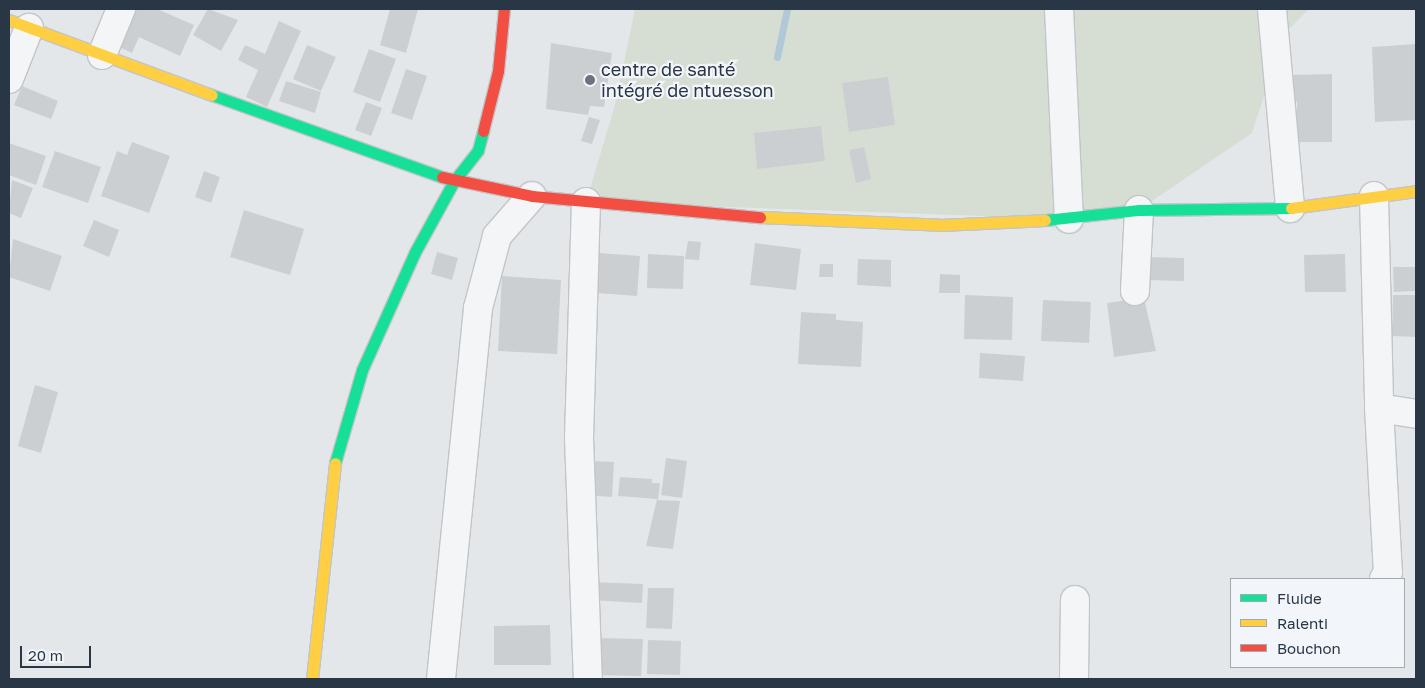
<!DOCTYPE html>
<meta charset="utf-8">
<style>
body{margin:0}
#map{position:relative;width:1425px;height:688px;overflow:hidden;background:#e4e7ea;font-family:"Golos Text",sans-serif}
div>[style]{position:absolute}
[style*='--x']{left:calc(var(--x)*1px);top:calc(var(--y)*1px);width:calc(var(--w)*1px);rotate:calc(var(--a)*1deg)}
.green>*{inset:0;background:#d6ded4}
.stream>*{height:7px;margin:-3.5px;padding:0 3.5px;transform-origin:3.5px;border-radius:3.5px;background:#b0c8d7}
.building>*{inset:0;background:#cccfd2}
.roads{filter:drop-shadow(1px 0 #c2c5c8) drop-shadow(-1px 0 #c2c5c8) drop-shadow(0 1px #c2c5c8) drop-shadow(0 -1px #c2c5c8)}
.street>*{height:28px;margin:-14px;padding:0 14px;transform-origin:14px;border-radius:14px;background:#f3f5f6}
.fast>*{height:11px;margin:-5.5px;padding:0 5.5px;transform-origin:5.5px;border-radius:5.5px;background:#16e098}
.slow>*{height:11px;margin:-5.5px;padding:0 5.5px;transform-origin:5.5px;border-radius:5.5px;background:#ffcf43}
.jam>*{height:11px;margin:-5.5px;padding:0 5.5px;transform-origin:5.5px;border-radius:5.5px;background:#f24e42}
.dots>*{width:14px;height:14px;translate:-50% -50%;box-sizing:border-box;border:2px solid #f2f5f9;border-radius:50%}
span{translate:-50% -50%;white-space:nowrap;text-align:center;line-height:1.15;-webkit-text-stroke:4.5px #f2f5f9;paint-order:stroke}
.poi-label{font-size:18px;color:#283645}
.left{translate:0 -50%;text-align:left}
.frame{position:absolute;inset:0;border:10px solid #283645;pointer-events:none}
.legend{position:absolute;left:1230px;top:578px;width:175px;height:90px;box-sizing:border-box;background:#f2f5f9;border:1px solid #a1a9b1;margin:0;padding:6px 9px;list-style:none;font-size:15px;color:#283645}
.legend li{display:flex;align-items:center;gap:10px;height:25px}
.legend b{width:25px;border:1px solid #a1a9b1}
.scale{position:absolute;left:20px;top:646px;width:71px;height:22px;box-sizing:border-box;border:2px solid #283645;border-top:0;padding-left:6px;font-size:15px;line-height:18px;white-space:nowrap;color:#283645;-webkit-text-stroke:4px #f2f5f9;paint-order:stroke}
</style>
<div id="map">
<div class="green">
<div style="clip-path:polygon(635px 9px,1309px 9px,1285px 33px,1252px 133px,1139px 210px,1070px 219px,586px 202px,615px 105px)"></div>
</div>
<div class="stream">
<div style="--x:777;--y:57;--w:49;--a:-78.2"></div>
</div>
<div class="building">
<div style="clip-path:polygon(133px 9px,157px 9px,194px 25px,180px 56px,139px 37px,132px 53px,117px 46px)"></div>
<div style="clip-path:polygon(208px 9px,238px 20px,221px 51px,193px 35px)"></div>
<div style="clip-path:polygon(390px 9px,418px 9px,406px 53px,380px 45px)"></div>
<div style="clip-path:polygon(279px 21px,301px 31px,267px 107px,246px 97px,258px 70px,238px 60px,245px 45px,265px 54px)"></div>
<div style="clip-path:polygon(551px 43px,612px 53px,604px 107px,590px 106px,588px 115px,546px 109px)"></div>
<div style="clip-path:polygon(1416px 44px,1416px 120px,1375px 122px,1372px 47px)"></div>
<div style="clip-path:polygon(307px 45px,336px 57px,321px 91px,293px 79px)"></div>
<div style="clip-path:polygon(369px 49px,396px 59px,380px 102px,353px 92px)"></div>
<div style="clip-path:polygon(406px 69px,427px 76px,412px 120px,391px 113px)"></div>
<div style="clip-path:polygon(1332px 74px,1332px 142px,1297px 142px,1297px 101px,1289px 101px,1289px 75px)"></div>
<div style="clip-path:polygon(888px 77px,895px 125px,849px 132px,842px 83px)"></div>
<div style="clip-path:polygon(286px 81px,321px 92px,315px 113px,279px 101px)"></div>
<div style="clip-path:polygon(22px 86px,58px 101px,51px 119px,14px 105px)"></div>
<div style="clip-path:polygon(366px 102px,382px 108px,371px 136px,355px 130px)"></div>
<div style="clip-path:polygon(589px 117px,600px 120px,592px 144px,581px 141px)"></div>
<div style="clip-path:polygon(821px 126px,825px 161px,757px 169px,754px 133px)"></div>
<div style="clip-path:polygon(132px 142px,170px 156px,149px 213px,101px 196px,117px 151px,127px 155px)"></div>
<div style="clip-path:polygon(9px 143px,46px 156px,36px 185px,9px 175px)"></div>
<div style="clip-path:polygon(864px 147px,871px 179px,856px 183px,849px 150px)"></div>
<div style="clip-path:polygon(55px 151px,101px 167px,88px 203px,42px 187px)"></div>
<div style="clip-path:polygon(204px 171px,220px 177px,211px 203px,195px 197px)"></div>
<div style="clip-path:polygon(12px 180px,33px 188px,21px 218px,9px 213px)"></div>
<div style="clip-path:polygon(244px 210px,304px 229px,290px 275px,230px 257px)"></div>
<div style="clip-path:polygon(94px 220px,119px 230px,109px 257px,83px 246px)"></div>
<div style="clip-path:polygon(13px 239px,62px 256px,50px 291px,9px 277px)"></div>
<div style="clip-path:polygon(688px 241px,701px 242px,699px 260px,685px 259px)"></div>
<div style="clip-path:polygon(755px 243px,801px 249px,796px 290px,750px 285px)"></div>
<div style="clip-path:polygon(437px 252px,458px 258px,452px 280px,431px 274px)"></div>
<div style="clip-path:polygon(586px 252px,640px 256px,637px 296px,583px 292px)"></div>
<div style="clip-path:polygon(648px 254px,684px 256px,683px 289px,647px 288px)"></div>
<div style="clip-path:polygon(1345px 254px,1346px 292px,1305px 292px,1304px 255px)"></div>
<div style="clip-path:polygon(1148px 257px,1184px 258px,1184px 281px,1146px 280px)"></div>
<div style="clip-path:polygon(858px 259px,891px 260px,891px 287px,857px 285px)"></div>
<div style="clip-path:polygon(820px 264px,833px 264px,833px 277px,819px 277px)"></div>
<div style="clip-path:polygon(1393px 267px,1416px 267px,1416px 291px,1394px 292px)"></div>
<div style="clip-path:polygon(940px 274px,960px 275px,960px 293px,939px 293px)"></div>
<div style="clip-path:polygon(502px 276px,561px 280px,557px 354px,498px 351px)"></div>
<div style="clip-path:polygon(965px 295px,1013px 297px,1012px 340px,964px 339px)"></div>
<div style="clip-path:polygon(1393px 295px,1416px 295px,1416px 337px,1392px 336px)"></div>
<div style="clip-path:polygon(1144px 298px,1156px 351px,1114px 357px,1107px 303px)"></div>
<div style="clip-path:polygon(1043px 300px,1091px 302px,1089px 343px,1041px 341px)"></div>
<div style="clip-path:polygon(801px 312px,836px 314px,836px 320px,863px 322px,861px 367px,798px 364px)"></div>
<div style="clip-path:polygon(980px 353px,1025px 356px,1023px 381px,979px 378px)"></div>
<div style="clip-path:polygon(35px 385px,58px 392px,41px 453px,18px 446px)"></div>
<div style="clip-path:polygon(666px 458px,687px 461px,682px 498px,661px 495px)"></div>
<div style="clip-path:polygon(591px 461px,614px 462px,612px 497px,583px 495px)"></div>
<div style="clip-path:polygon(620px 477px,652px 479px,652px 483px,660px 483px,658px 500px,680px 501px,673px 549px,646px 546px,657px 499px,618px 496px)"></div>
<div style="clip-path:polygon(590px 582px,643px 584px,642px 603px,589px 600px)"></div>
<div style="clip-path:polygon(648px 588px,674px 588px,672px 629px,646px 628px)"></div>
<div style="clip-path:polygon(550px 625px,551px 665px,494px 665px,494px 626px)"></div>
<div style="clip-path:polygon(595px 638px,643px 639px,641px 676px,594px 675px)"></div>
<div style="clip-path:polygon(648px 640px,681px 641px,680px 675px,647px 674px)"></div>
</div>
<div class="roads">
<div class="street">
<div style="--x:1059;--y:9;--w:210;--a:87.3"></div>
<div style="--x:1272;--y:9;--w:200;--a:84.8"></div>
<div style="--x:102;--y:55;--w:50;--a:-67.6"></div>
<div style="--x:9;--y:79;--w:55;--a:-68.6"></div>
<div style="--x:1374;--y:196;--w:212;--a:88.6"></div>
<div style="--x:1379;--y:408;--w:37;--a:9"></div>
<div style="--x:586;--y:202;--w:236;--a:91.7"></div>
<div style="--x:579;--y:438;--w:241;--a:87.9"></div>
<div style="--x:1135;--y:291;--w:81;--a:-87.2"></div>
<div style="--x:1379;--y:408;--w:164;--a:86.9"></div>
<div style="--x:1388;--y:572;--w:8;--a:120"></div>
<div style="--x:441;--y:679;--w:373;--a:-84.3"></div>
<div style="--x:478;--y:308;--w:74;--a:-75.2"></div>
<div style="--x:497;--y:236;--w:53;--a:-48.8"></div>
<div style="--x:1074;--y:679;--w:79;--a:-89.3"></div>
</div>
<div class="fast">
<div style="--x:212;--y:95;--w:244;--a:19.6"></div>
<div style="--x:1045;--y:220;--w:95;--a:-6.1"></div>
<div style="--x:1139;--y:210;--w:152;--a:-0.8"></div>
<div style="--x:335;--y:463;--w:97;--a:-73.8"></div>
<div style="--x:362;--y:370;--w:129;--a:-65.8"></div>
<div style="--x:415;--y:252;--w:81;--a:-61.2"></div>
<div style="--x:454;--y:181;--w:39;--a:-52"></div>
<div style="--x:478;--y:150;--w:20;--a:-75"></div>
</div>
<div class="slow">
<div style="--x:9;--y:20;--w:216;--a:20.3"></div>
<div style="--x:1291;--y:208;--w:126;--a:-7.7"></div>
<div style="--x:760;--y:217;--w:180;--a:2.5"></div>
<div style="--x:940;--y:225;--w:105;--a:-2.7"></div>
<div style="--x:312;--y:679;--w:217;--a:-83.9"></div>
</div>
<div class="jam">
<div style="--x:483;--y:131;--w:62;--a:-76"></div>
<div style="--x:498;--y:71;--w:62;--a:-84.5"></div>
<div style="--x:442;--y:177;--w:92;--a:11.9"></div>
<div style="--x:532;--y:196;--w:229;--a:5.3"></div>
</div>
</div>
<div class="dots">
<div style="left:590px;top:80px;background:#6a747f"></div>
</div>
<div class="poi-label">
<span class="left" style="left:601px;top:80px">centre de santé<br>intégré de ntuesson</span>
</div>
<div class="frame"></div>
<ul class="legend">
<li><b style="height:6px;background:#16e098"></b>Fluide</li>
<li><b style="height:6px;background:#ffcf43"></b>Ralenti</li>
<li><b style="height:6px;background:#f24e42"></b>Bouchon</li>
</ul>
<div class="scale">20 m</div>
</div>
